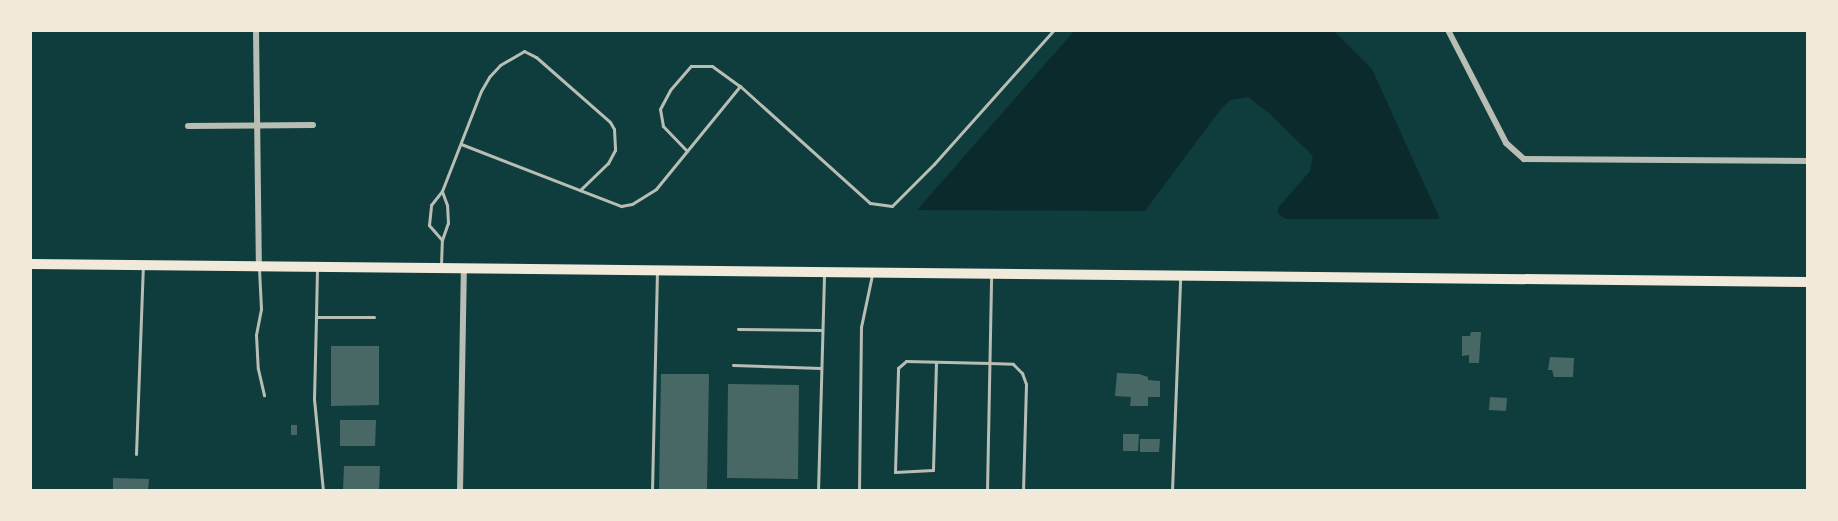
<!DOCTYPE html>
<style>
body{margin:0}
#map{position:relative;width:1838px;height:521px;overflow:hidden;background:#0f3d3e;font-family:Bitter,serif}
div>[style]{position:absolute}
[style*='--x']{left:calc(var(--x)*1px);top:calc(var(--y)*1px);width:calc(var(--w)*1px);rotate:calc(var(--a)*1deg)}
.water>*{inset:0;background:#0a2a2b}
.building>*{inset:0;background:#486865}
.service>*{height:3px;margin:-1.5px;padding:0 1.5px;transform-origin:1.5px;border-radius:1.5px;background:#b8beb3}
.minor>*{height:6px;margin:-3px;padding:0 3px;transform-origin:3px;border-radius:3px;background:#b8beb3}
.primary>*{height:10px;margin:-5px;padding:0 5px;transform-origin:5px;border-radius:5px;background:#f1e9da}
span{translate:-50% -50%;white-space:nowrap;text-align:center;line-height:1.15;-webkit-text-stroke:6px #f1e9da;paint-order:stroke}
.frame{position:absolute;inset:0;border:32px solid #f1e9da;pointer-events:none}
</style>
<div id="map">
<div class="water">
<div style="clip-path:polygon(1075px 30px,1333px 30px,1372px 69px,1440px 219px,1286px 219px,1278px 214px,1278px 208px,1310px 171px,1313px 156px,1270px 114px,1248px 97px,1230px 100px,1220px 110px,1145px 211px,917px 210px)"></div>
</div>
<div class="building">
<div style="clip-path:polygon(1471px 332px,1481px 332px,1479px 363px,1469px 363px,1469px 355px,1462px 356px,1462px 336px,1470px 336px)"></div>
<div style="clip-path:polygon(331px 346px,379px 346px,379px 405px,331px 406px)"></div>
<div style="clip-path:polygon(1550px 357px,1574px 358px,1573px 377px,1554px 377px,1552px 370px,1548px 370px)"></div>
<div style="clip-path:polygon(1117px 373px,1139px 374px,1148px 377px,1148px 380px,1160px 381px,1160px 397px,1148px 397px,1148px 406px,1130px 406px,1131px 397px,1115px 396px)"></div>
<div style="clip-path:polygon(661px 374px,709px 374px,707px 491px,659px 491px)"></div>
<div style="clip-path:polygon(728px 384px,799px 385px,798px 479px,727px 478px)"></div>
<div style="clip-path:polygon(1490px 397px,1507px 398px,1506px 411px,1489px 410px)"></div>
<div style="clip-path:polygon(340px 420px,376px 420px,375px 446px,340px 446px)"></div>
<div style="clip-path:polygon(291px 425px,297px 425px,297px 435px,291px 435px)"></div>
<div style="clip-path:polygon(1123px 434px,1139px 434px,1138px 451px,1123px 451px)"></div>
<div style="clip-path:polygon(1140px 439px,1160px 439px,1159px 452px,1140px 452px)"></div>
<div style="clip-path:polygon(344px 466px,380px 466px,379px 491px,343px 491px)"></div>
<div style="clip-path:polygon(113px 478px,149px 479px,148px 491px,113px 491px)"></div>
</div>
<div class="service">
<div style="--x:461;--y:144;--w:172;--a:21.2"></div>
<div style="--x:621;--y:206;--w:11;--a:-10"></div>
<div style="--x:632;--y:204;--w:28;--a:-32"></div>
<div style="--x:656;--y:189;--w:133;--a:-50.8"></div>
<div style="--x:740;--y:86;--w:175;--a:42"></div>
<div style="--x:870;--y:203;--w:22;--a:8"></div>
<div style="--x:892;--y:206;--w:59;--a:-45"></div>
<div style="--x:934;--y:164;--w:180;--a:-48.2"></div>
<div style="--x:687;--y:151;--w:35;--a:-134"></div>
<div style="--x:663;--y:126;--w:17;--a:-100"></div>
<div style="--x:660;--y:109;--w:21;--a:-62"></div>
<div style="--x:670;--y:90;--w:32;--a:-49"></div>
<div style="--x:691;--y:66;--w:21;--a:0"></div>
<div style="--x:712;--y:66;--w:34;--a:36"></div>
<div style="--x:442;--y:240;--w:20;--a:-131"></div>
<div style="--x:429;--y:225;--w:20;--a:-84"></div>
<div style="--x:431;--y:205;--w:18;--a:-52"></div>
<div style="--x:442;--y:191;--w:107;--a:-68.7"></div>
<div style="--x:481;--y:91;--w:16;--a:-60"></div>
<div style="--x:489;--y:77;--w:16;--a:-47"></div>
<div style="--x:500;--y:65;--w:28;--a:-30"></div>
<div style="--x:524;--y:51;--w:13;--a:27"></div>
<div style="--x:536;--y:57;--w:98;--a:41.3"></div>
<div style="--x:610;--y:122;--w:8;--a:60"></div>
<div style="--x:614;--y:129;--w:21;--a:87"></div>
<div style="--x:615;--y:150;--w:15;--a:118"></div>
<div style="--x:608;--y:163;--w:39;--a:136"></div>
<div style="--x:441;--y:265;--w:25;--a:-88"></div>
<div style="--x:442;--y:240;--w:18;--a:-71"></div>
<div style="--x:448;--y:223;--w:18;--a:-93"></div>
<div style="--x:447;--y:205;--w:15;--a:-110"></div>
<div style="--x:259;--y:269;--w:40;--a:87.1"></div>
<div style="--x:261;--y:309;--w:26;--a:101"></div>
<div style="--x:256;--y:335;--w:34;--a:87"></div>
<div style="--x:258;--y:369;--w:27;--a:77"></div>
<div style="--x:317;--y:269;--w:48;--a:91.2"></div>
<div style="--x:316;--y:317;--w:58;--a:0"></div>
<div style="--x:316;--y:317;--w:82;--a:91.4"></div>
<div style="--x:314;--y:399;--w:92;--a:84.4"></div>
<div style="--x:738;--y:329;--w:84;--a:0.7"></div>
<div style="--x:936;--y:362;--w:108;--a:91.6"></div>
<div style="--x:933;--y:470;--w:38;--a:177"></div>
<div style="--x:895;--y:472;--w:104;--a:-88.3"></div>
<div style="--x:898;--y:368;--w:11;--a:-41"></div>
<div style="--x:906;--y:361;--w:83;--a:1.4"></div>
<div style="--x:989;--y:363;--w:24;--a:2"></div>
<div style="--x:1013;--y:364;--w:13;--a:45"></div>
<div style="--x:1022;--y:373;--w:12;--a:70"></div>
<div style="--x:1026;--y:384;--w:107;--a:91.6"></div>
<div style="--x:733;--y:365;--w:88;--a:2"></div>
<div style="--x:136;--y:454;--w:187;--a:-87.9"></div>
<div style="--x:652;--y:491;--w:218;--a:-88.7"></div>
<div style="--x:818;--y:491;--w:217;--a:-88.4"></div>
<div style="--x:859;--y:491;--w:164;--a:-89.3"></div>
<div style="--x:861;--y:327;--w:53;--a:-78.1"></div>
<div style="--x:987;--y:491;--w:215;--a:-88.9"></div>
<div style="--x:1172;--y:491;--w:213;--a:-87.8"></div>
</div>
<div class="minor">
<div style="--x:256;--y:30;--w:237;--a:89.3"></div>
<div style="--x:1448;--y:30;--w:127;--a:62.8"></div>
<div style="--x:1506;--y:143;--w:24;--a:42"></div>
<div style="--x:1524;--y:159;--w:284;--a:0.4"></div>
<div style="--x:188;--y:126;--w:125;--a:-0.5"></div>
<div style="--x:460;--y:491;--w:222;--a:-89"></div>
</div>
<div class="primary">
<div style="--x:30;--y:264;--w:1778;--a:0.58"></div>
</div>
<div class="frame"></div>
</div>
